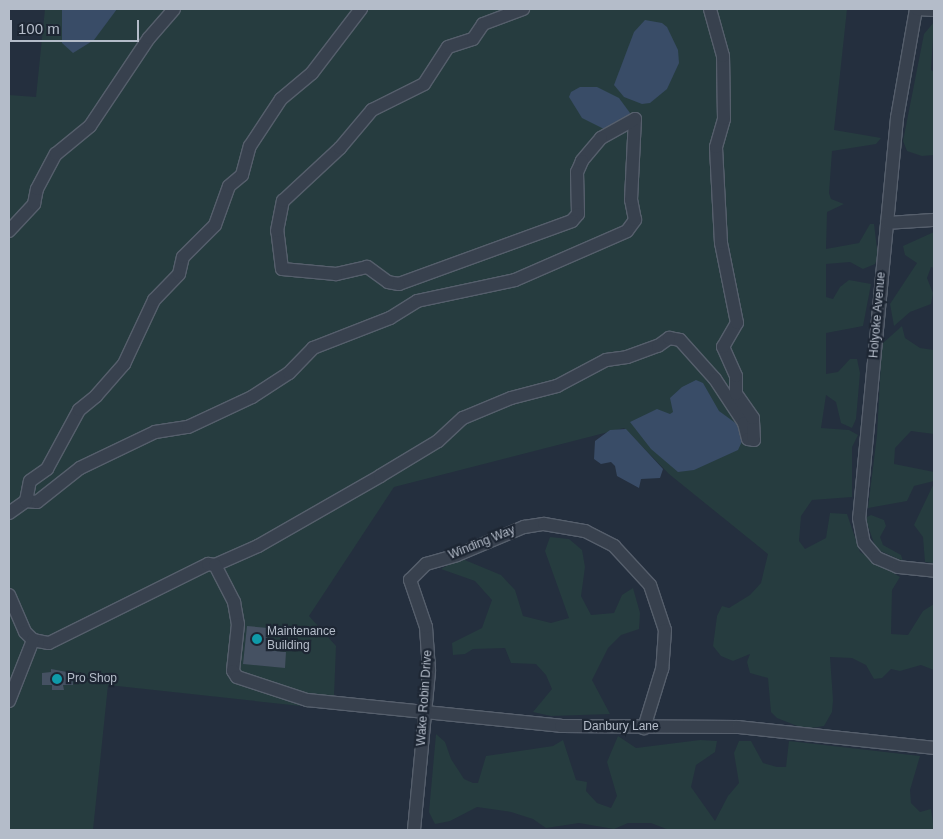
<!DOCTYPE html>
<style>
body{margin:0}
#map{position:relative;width:943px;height:839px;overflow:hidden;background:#242f3e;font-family:Arial,sans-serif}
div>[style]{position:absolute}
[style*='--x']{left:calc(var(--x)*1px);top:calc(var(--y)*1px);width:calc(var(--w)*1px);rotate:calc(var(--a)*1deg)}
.green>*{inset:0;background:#263c3f}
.water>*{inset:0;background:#394c67}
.building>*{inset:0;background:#455162}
.roads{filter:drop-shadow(1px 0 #565f6c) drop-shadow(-1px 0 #565f6c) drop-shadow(0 1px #565f6c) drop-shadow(0 -1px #565f6c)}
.minor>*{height:12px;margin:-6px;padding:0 6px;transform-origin:6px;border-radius:6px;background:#38414e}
.dots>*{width:14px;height:14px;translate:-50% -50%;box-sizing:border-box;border:2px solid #1d2633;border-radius:50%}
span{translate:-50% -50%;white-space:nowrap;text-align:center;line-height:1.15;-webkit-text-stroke:4.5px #1d2633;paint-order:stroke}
.street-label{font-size:12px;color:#b4bcc9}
.poi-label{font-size:12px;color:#b4bcc9}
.left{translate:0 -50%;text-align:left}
.frame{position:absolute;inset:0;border:10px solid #b4bcc9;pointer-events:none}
.scale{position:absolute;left:10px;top:20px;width:129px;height:22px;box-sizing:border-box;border:2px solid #b4bcc9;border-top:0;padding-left:6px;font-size:15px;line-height:18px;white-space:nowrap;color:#b4bcc9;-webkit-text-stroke:4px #1d2633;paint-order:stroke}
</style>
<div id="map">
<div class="green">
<div style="clip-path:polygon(45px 9px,847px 9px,834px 130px,881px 138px,876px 144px,832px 151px,829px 193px,831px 199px,844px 204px,827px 212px,826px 249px,859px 243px,870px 224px,874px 224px,878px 257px,875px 264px,863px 269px,850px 262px,826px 264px,826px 297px,833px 299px,840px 287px,849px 280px,871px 284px,863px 326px,826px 333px,826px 374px,838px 372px,850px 359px,857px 359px,860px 373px,856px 419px,852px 428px,841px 423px,836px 402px,826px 395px,821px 428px,849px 430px,858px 435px,852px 447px,852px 497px,812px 500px,801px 516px,799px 541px,805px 549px,826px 538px,830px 513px,847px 514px,860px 552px,900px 577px,892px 590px,891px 634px,908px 635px,923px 611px,934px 604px,934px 670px,921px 665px,900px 671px,891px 669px,882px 678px,874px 679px,866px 665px,852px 658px,830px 657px,833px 700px,832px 712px,824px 726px,805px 729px,777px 718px,771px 712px,768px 678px,750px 673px,747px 662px,750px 654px,733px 661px,721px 656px,713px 646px,717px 616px,722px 606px,729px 608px,750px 595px,761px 583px,768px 554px,669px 474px,624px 428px,394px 487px,309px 616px,336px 646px,334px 696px,303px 694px,301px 706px,108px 685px,93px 830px,9px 830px,9px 95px,36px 97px)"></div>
<div style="clip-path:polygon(934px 22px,931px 70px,934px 72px,934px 155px,922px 156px,907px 151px,903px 141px,924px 34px)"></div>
<div style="clip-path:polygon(934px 232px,934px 268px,931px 267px,927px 278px,933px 293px,931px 304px,910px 312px,894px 326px,890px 304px,917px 263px,905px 255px,903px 246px)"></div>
<div style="clip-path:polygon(902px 326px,905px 338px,920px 348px,934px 350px,934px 434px,911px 431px,895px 448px,894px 464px,934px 472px,934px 481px,914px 486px,907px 501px,868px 508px,877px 435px,882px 344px)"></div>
<div style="clip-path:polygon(934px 483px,934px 561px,933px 563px,925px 562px,923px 537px,914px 525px)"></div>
<div style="clip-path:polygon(871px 515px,884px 520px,886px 526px,880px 537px,883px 545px,901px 555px,903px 561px,876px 549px,867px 523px,867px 517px)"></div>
<div style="clip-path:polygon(550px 537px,569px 539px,582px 550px,585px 567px,581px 596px,591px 615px,614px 613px,622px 595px,633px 588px,640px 613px,639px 629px,621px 635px,608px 648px,592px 680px,610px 714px,551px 716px,533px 712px,552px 689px,546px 675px,536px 664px,511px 663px,505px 648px,473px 649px,465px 654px,453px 655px,452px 643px,482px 628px,492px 600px,475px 581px,441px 569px,460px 558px,501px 575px,515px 590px,523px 616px,551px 623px,569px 618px,545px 551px)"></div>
<div style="clip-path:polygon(436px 734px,445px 742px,451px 759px,464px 779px,473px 783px,478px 783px,486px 756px,553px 746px,563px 740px,576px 780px,587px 782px,586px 791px,597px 803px,611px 808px,617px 796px,607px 762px,618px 736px,636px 748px,700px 740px,717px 741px,715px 752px,696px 765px,691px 787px,715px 821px,728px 796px,739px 783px,734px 753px,739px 741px,751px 741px,763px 763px,777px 767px,786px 767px,789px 741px,920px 756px,910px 790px,911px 803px,920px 812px,931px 809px,934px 830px,669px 830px,651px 823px,628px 823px,614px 829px,579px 823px,546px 828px,533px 819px,511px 812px,477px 807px,450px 821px,435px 824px,429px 812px)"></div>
</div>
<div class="water">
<div style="clip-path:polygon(62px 9px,117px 9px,94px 40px,73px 53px,62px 43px)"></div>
<div style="clip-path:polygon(645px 20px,662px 23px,667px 27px,678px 50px,679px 63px,667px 89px,650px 103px,642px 104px,624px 97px,614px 85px,634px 32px)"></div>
<div style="clip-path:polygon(597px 87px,619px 98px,630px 113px,629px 116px,604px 129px,582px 118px,569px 97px,571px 92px,580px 87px)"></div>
<div style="clip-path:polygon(696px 380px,703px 383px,719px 411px,741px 427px,745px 435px,738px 450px,694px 470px,678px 472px,651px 449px,630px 422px,657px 409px,670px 414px,673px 412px,670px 398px,682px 387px)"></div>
<div style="clip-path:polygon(626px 429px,663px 469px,660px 478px,641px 479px,639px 488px,617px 476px,615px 466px,611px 462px,601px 464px,594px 459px,595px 441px,610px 430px)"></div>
</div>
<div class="building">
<div style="clip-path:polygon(247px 626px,268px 628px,266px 650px,286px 652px,285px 668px,243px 664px)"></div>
<div style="clip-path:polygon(51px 669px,72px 673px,73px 685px,63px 685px,64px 690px,52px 690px,52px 685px,42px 685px,42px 673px,51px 672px)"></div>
</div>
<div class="roads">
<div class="minor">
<div style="--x:916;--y:9;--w:111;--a:99.9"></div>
<div style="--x:897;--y:118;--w:402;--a:95.4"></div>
<div style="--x:859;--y:518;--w:25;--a:79"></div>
<div style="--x:864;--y:543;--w:20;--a:49"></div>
<div style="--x:877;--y:558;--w:23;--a:23"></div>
<div style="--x:898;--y:567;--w:36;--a:6"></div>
<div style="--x:917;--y:9;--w:17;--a:3"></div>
<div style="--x:887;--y:223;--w:47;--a:-3.7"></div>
<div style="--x:9;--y:231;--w:37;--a:-47"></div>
<div style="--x:34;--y:204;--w:15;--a:-79"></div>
<div style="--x:37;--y:189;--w:40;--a:-62"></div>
<div style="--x:56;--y:154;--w:44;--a:-39.5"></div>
<div style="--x:90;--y:126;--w:106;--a:-56.2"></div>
<div style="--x:149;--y:38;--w:38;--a:-49"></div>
<div style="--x:26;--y:501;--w:11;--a:5"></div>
<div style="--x:37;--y:502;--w:55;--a:-38.3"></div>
<div style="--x:80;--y:468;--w:83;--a:-25.6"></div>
<div style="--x:155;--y:432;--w:33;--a:-9"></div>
<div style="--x:188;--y:427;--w:71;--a:-25.1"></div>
<div style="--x:252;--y:397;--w:44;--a:-33"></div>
<div style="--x:289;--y:373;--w:35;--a:-46"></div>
<div style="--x:313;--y:348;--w:83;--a:-21.3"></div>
<div style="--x:390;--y:318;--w:32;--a:-32"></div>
<div style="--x:417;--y:301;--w:100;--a:-12.1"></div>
<div style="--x:515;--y:280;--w:122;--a:-23.6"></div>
<div style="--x:627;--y:231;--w:14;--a:-54"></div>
<div style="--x:635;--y:220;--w:20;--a:-101"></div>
<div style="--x:631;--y:200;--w:81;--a:-87.2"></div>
<div style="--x:635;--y:119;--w:39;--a:151"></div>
<div style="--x:601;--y:138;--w:30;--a:130"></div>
<div style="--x:582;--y:161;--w:12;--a:114"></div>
<div style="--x:577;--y:172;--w:42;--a:88.6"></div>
<div style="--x:578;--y:214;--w:9;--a:131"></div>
<div style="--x:572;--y:221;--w:184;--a:160"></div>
<div style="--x:399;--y:284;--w:11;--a:-170"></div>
<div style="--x:388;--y:282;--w:26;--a:-144"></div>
<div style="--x:367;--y:267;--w:32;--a:167"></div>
<div style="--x:336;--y:274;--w:54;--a:-174.7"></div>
<div style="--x:282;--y:269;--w:38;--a:-97"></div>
<div style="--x:277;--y:231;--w:31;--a:-79"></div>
<div style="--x:283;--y:201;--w:78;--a:-42.9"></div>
<div style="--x:340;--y:148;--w:50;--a:-49.9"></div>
<div style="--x:372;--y:110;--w:58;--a:-26.6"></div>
<div style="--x:424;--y:84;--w:44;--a:-57"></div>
<div style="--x:448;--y:47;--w:26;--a:-18"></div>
<div style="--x:473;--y:39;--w:18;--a:-56"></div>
<div style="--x:483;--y:24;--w:43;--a:-20.6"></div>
<div style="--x:9;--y:513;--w:21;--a:-35"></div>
<div style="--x:26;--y:501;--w:20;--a:-79"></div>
<div style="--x:30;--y:481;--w:21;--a:-35"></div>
<div style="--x:47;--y:469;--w:67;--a:-61.5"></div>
<div style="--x:79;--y:410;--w:22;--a:-39"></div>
<div style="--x:96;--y:396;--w:43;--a:-48.8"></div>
<div style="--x:124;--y:364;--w:71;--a:-64.9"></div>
<div style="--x:154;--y:300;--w:36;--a:-46"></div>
<div style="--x:179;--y:274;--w:17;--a:-77"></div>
<div style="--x:183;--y:257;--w:45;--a:-45"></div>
<div style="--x:215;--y:225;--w:41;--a:-70.3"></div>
<div style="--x:229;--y:186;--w:17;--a:-40"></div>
<div style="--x:242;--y:175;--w:30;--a:-75"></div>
<div style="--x:250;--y:146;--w:56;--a:-56.6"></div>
<div style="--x:281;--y:99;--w:40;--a:-40"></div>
<div style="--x:312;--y:73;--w:81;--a:-52.6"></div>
<div style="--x:215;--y:565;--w:47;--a:-23.8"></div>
<div style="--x:258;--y:546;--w:141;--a:-29.8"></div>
<div style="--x:380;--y:476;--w:68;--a:-31.1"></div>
<div style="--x:438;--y:441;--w:34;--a:-43"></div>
<div style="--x:463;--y:418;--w:52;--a:-22.6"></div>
<div style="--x:511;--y:398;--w:48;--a:-14.6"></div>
<div style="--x:557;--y:386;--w:55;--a:-28"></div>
<div style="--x:606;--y:360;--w:21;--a:-8"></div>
<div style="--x:627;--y:357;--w:33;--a:-20"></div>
<div style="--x:658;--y:346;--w:14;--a:-36"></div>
<div style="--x:669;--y:338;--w:11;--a:10"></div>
<div style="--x:680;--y:340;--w:52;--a:48.1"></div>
<div style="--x:715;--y:379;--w:53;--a:56.6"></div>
<div style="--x:744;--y:423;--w:16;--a:76"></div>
<div style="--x:748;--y:439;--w:6;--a:9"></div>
<div style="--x:754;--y:440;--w:22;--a:-93"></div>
<div style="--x:753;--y:418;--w:29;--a:-125"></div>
<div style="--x:736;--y:394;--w:18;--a:-90"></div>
<div style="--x:736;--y:376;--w:32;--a:-114"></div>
<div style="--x:723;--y:347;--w:28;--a:-60"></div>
<div style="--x:737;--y:323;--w:82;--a:-101.3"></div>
<div style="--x:721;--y:243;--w:96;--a:-93"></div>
<div style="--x:716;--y:147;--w:29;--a:-74"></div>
<div style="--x:724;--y:119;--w:63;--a:-90.9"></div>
<div style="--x:723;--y:56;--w:49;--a:-105.5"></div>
<div style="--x:9;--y:595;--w:40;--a:66.6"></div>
<div style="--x:25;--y:632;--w:11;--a:45"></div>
<div style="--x:33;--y:640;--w:16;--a:11"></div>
<div style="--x:49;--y:643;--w:178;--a:-26.4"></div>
<div style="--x:208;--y:564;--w:7;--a:8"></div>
<div style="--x:215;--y:565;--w:42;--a:62.8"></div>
<div style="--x:234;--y:602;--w:22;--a:80"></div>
<div style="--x:238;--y:624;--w:47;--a:96.1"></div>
<div style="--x:233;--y:671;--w:7;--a:56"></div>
<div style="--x:237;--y:677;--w:74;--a:18.2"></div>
<div style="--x:307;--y:700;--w:255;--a:5.8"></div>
<div style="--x:561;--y:726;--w:177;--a:0.3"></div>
<div style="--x:738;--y:727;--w:197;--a:6.1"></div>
<div style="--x:9;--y:701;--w:66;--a:-68.5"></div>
<div style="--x:414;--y:830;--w:161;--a:-84.6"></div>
<div style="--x:429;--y:670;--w:43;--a:-94"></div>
<div style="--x:426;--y:627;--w:50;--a:-108.8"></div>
<div style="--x:410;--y:580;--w:23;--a:-45"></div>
<div style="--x:426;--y:564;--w:32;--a:-16"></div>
<div style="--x:457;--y:555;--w:73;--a:-22.7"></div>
<div style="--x:524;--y:527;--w:20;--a:-9"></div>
<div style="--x:544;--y:524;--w:42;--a:9.7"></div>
<div style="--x:585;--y:531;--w:33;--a:27"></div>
<div style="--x:614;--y:546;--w:53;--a:47.3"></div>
<div style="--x:650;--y:585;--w:47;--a:71.6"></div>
<div style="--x:665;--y:630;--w:39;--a:94"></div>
<div style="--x:662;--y:669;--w:62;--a:107"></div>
</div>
</div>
<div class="dots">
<div style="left:257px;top:639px;background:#0f9aa8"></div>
<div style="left:57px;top:679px;background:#0f9aa8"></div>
</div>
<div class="street-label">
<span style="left:878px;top:315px;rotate:-85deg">Holyoke Avenue</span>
<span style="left:482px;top:543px;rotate:-22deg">Winding Way</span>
<span style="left:425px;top:698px;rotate:-86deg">Wake Robin Drive</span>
<span style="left:621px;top:727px">Danbury Lane</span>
</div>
<div class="poi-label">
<span class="left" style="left:267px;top:639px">Maintenance<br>Building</span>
<span class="left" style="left:67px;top:679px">Pro Shop</span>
</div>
<div class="frame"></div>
<div class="scale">100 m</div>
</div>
